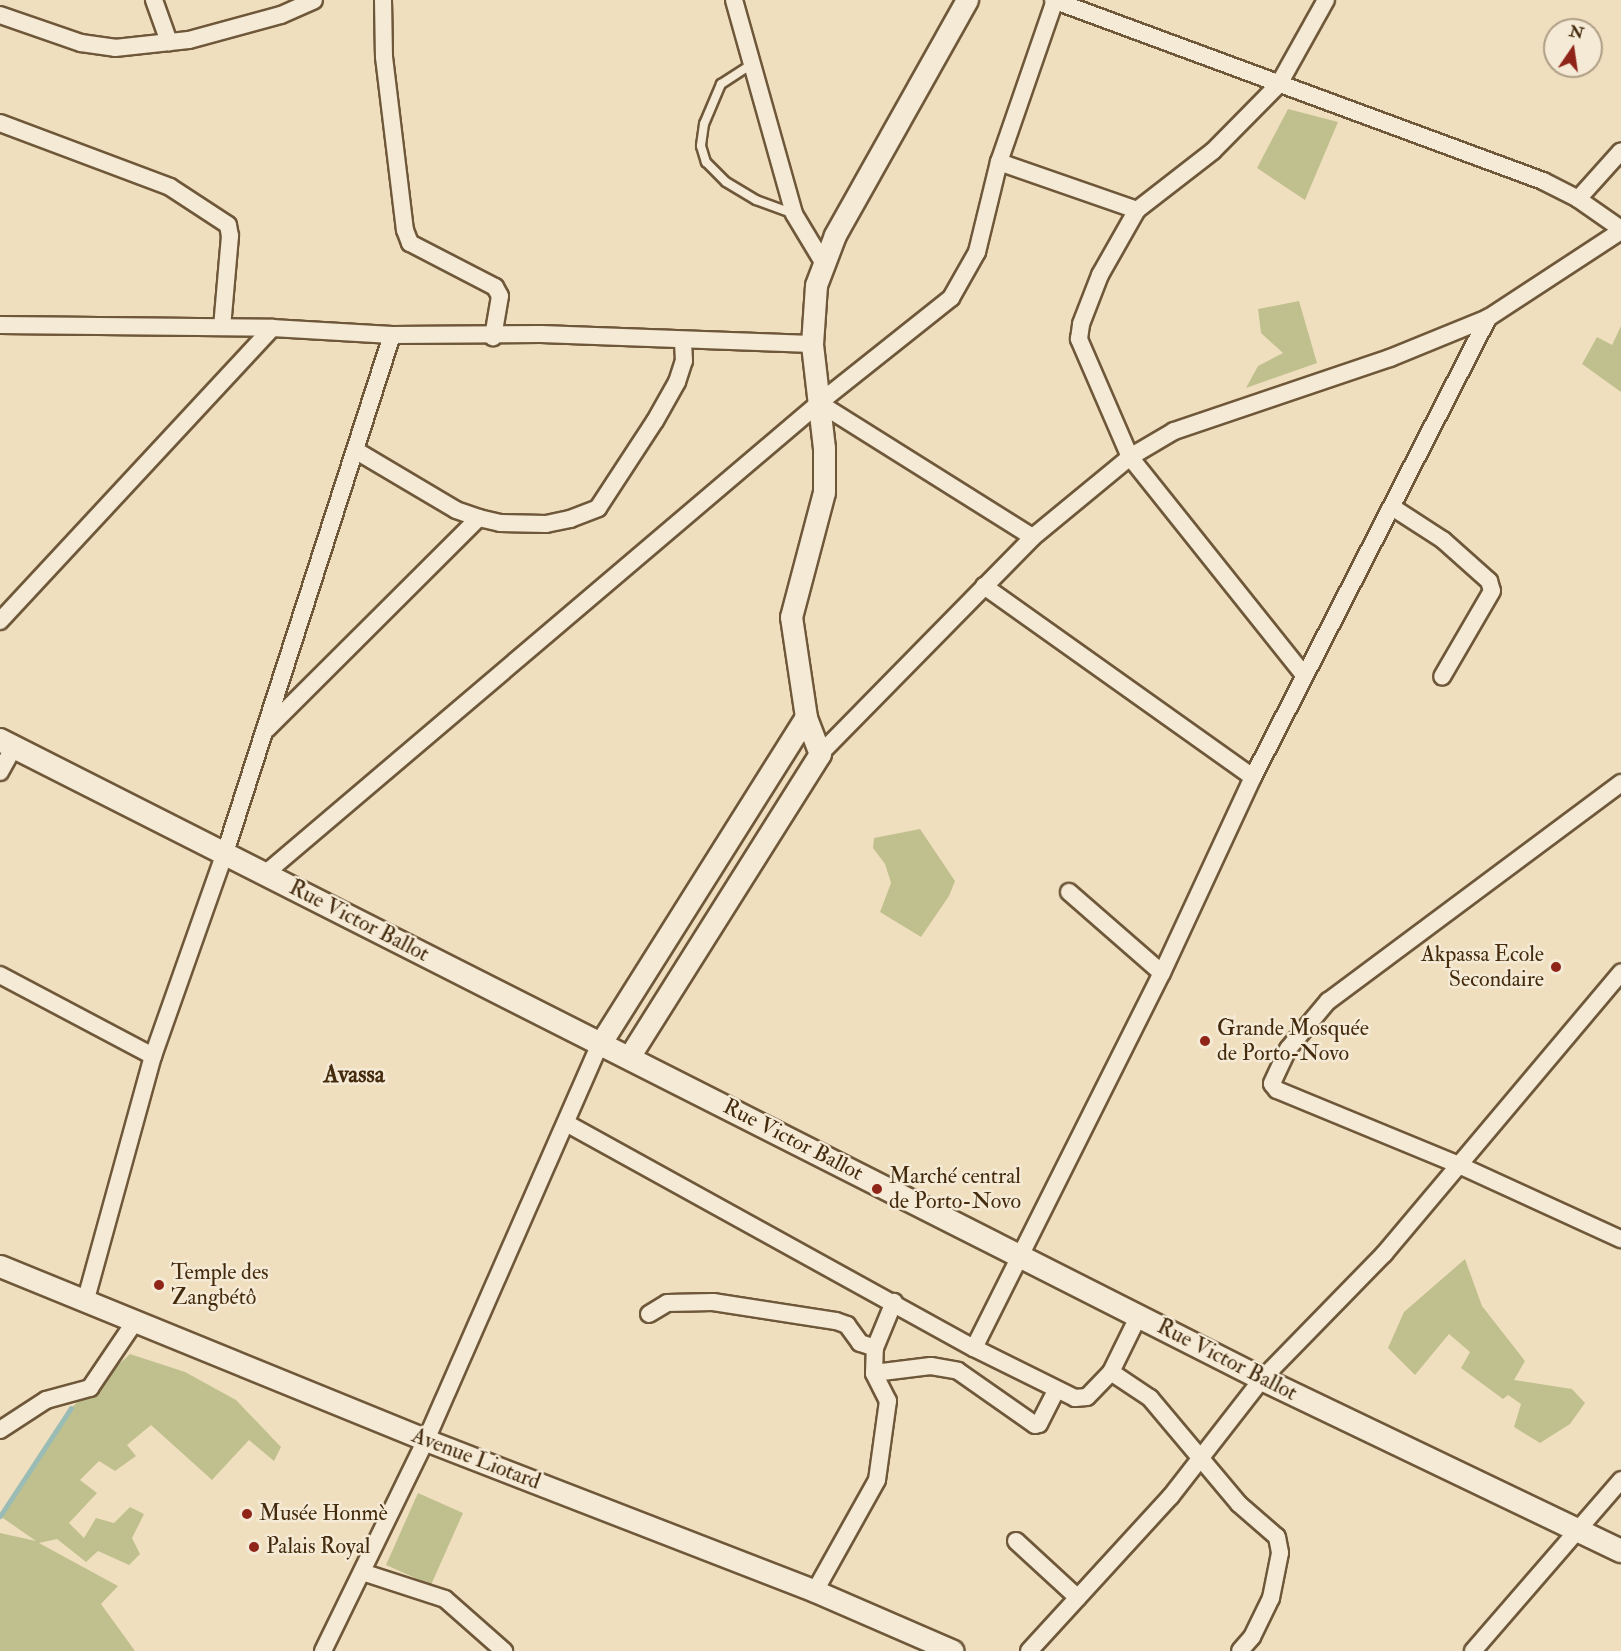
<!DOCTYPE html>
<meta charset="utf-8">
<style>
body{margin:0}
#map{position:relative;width:1621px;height:1651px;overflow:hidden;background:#f0dfbf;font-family:"IM FELL Double Pica",serif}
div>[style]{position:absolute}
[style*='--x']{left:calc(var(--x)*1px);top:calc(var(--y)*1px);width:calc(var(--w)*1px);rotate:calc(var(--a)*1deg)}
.green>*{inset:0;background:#c0c08e}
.stream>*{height:5px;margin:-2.5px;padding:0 2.5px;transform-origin:2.5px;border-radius:2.5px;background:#9abcb5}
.roads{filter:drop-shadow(2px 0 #6f583a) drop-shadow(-2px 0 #6f583a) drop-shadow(0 2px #6f583a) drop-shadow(0 -2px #6f583a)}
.service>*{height:8px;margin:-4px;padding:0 4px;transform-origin:4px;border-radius:4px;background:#f5ead5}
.minor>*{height:16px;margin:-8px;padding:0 8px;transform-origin:8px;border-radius:8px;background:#f5ead5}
.tertiary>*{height:21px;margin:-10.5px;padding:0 10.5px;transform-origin:10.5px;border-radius:10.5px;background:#f5ead5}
.secondary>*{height:22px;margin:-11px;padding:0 11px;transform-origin:11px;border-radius:11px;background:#f5ead5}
.dots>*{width:16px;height:16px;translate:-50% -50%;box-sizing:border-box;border:3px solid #f5ead5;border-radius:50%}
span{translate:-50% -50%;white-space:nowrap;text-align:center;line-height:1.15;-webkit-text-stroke:5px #f5ead5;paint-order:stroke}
.street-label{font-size:22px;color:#442b0e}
.poi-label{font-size:22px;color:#442b0e}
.right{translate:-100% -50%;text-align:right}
.left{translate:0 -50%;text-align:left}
.neighbourhood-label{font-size:24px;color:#442b0e;font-weight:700}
.north{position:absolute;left:1543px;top:18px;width:60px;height:60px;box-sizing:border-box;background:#f5ead5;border:2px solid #ae9e85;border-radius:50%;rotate:13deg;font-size:16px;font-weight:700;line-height:24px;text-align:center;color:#442b0e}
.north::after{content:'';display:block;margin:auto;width:21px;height:27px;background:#8f2418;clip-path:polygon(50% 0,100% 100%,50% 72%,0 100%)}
</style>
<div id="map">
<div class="green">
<div style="clip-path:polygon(1288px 109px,1338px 122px,1305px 200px,1257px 168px)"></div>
<div style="clip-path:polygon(1299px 301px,1317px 363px,1246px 388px,1258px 366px,1283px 353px,1261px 333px,1258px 309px)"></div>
<div style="clip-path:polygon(1621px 326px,1621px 392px,1582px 364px,1597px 337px,1612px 345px)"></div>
<div style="clip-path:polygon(920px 829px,955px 881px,949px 896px,921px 937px,880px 912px,891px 883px,885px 864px,873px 848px,874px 838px)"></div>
<div style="clip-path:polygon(1465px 1259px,1482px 1306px,1525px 1361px,1514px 1380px,1572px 1389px,1585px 1403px,1570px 1424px,1540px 1443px,1514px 1427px,1521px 1404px,1508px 1395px,1503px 1399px,1461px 1368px,1470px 1352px,1449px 1334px,1415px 1375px,1388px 1348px,1404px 1312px)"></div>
<div style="clip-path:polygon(130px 1354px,185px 1372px,236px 1400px,281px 1447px,274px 1461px,249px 1440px,212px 1480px,151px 1425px,127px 1445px,136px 1456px,115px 1471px,99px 1461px,80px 1480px,97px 1493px,69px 1523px,84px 1538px,96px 1518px,114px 1523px,130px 1507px,144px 1514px,132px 1538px,140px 1554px,129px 1565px,98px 1551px,86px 1562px,57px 1539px,39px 1543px,118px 1586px,101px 1604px,135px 1651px,0 1651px,0 1533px,36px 1541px,0 1516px,71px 1408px)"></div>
<div style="clip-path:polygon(418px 1493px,463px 1513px,431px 1585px,386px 1565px)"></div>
</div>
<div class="stream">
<div style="--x:0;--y:1516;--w:129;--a:-56.7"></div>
</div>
<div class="roads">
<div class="service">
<div style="--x:752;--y:64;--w:37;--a:147"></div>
<div style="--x:721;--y:84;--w:43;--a:113"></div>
<div style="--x:704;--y:124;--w:22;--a:98"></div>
<div style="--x:701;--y:146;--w:17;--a:73"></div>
<div style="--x:706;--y:162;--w:28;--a:45"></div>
<div style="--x:726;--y:182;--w:35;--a:31"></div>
<div style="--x:756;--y:200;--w:40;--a:20.2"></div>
</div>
<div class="minor">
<div style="--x:154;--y:0;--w:45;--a:70.3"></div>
<div style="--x:383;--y:0;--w:57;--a:89"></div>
<div style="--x:384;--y:57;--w:174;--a:83.1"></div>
<div style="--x:405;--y:230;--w:14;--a:69"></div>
<div style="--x:410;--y:243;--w:96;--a:27.4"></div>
<div style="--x:495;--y:287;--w:10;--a:61"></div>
<div style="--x:500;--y:296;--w:42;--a:99.7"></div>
<div style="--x:734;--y:0;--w:222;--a:74.3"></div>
<div style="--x:794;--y:214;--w:56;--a:58.9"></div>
<div style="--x:1053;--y:0;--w:522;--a:20.27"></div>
<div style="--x:1543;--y:181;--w:39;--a:27"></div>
<div style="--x:1578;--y:199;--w:52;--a:34.9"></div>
<div style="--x:0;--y:15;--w:86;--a:19.1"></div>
<div style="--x:81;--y:43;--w:34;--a:8"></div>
<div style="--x:115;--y:48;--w:74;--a:-6.2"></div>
<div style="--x:189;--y:40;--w:95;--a:-15.2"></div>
<div style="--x:281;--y:15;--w:36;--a:-24"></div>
<div style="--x:0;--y:123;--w:182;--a:20.6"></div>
<div style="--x:170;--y:187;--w:69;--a:33.2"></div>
<div style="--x:228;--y:225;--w:11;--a:80"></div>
<div style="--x:230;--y:236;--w:91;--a:95"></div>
<div style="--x:999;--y:162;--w:146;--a:19.2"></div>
<div style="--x:1578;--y:199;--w:64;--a:-48.1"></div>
<div style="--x:0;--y:325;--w:272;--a:0.6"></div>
<div style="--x:272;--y:328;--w:120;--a:3.3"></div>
<div style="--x:392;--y:335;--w:149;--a:-0.4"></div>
<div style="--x:541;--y:334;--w:271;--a:2.1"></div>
<div style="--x:819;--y:403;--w:252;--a:32.1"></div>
<div style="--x:355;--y:450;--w:117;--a:30.7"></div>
<div style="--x:456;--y:510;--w:24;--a:19"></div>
<div style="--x:479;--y:518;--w:22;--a:13"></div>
<div style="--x:500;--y:523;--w:46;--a:1.2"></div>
<div style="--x:546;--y:524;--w:25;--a:-12"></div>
<div style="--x:570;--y:519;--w:30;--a:-21"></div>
<div style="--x:598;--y:508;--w:104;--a:-56.8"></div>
<div style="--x:655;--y:421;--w:45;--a:-60.6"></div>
<div style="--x:677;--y:382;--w:22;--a:-72"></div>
<div style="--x:684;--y:361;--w:21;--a:-93"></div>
<div style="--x:1392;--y:507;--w:61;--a:32.9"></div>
<div style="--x:1443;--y:540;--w:62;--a:41.7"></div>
<div style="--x:1489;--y:581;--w:10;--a:73"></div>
<div style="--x:1492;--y:591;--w:99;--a:120.2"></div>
<div style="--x:984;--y:586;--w:330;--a:35.4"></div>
<div style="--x:0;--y:621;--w:400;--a:-47.1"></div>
<div style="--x:1304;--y:675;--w:279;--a:-128.6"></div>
<div style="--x:1130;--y:457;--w:129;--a:-113.4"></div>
<div style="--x:1079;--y:339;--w:15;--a:-82"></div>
<div style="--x:1081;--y:324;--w:53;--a:-68.8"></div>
<div style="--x:1100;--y:275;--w:75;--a:-60.4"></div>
<div style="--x:1137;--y:210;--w:96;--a:-37.8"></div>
<div style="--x:1213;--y:151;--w:94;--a:-45.4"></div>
<div style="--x:1279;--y:84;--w:96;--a:-60.8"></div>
<div style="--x:267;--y:729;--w:299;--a:-44.9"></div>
<div style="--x:820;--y:754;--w:304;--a:-45.5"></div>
<div style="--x:1033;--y:537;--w:126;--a:-39.5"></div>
<div style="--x:1130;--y:457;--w:51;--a:-30.6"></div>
<div style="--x:1174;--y:431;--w:228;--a:-18.7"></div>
<div style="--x:1390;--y:358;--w:106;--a:-22.2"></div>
<div style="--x:1488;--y:318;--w:159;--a:-33.2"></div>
<div style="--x:0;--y:772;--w:29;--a:-61"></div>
<div style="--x:1621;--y:783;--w:365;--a:143.3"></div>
<div style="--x:1328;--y:1001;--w:62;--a:129.8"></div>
<div style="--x:1288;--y:1049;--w:38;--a:115"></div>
<div style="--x:1272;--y:1084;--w:8;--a:50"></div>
<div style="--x:1277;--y:1090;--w:197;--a:22.4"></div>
<div style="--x:1459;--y:1165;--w:178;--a:24.6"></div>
<div style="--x:266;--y:873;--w:726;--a:-40.36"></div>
<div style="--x:819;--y:403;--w:169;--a:-38.5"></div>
<div style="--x:951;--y:298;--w:53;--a:-60.5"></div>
<div style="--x:977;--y:252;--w:93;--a:-76.3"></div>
<div style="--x:999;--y:162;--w:171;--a:-70.9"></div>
<div style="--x:1069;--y:892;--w:123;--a:41.1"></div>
<div style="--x:0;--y:975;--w:173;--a:27.9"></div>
<div style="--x:566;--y:1123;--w:466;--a:28.9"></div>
<div style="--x:974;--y:1348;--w:113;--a:26.3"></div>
<div style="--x:1075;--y:1398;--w:12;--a:-5"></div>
<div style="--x:1087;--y:1397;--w:35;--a:-46"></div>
<div style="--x:1111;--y:1372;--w:64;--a:-63.8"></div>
<div style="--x:86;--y:1299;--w:252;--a:-74.6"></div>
<div style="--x:153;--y:1056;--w:215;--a:-70.5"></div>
<div style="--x:225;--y:853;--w:544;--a:-72.13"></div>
<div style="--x:649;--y:1314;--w:21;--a:-31"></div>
<div style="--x:667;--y:1303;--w:46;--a:-1.2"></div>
<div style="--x:713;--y:1302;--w:124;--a:8.8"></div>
<div style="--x:836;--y:1321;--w:12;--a:20"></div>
<div style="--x:847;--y:1325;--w:22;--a:54"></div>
<div style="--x:860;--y:1343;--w:16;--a:18"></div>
<div style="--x:974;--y:1348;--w:419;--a:-63.4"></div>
<div style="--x:1162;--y:973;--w:216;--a:-65.1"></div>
<div style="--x:1253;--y:777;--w:516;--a:-62.89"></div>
<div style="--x:1111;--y:1372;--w:47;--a:33.7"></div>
<div style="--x:1150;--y:1398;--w:138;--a:50"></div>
<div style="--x:1239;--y:1504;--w:50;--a:41"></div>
<div style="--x:1277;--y:1537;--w:16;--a:79"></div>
<div style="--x:1280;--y:1553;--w:46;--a:101.3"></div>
<div style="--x:1271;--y:1598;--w:43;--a:116"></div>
<div style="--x:1252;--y:1637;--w:18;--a:131"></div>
<div style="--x:874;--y:1373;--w:57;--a:-7"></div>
<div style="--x:931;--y:1366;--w:27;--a:10"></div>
<div style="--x:958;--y:1371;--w:94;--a:35"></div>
<div style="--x:1035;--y:1425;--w:4;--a:-14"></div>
<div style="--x:1039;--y:1424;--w:38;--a:-63"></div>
<div style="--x:0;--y:1430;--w:55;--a:-33.1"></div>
<div style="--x:46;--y:1400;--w:46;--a:-15.3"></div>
<div style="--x:90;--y:1388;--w:82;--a:-55.9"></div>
<div style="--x:1016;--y:1541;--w:84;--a:42.6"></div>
<div style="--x:362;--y:1572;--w:87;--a:18"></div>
<div style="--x:445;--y:1599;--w:79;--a:41.4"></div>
<div style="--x:815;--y:1591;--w:127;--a:-60.8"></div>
<div style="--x:877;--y:1480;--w:80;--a:-82.1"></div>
<div style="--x:888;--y:1401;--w:31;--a:-117"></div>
<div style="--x:874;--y:1373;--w:25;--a:-88"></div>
<div style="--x:875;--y:1348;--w:50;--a:-67.6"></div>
<div style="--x:323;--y:1651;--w:235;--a:-64"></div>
<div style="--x:426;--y:1440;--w:433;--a:-66.3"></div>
<div style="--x:1029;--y:1651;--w:210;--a:-47.5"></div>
<div style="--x:1171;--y:1496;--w:148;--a:-52.1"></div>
<div style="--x:1262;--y:1379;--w:175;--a:-45.7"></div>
<div style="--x:1384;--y:1254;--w:368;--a:-49.9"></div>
<div style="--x:1473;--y:1651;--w:226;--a:-49.1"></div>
</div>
<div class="tertiary">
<div style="--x:600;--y:1044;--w:386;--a:-57.8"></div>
<div style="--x:629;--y:1057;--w:358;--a:-57.8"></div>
<div style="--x:820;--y:754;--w:40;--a:-111"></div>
<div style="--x:806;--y:717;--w:101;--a:-98.5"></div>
<div style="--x:791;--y:617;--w:129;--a:-75.2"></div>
<div style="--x:824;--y:492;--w:44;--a:-90"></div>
<div style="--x:824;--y:448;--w:105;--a:-96.6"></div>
<div style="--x:812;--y:344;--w:59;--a:-86.1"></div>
<div style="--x:816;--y:285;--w:53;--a:-69.2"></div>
<div style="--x:835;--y:235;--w:270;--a:-60.7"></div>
<div style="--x:0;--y:1266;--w:460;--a:22.2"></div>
<div style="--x:426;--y:1440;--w:417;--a:21.2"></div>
<div style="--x:815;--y:1591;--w:150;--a:23.5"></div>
</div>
<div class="secondary">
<div style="--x:0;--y:740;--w:1415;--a:26.85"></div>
<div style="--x:1262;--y:1379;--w:398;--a:25.6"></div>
</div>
</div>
<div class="dots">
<div style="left:1556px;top:967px;background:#8f2418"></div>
<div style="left:1205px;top:1041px;background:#8f2418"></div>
<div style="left:877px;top:1189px;background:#8f2418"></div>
<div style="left:159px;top:1285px;background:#8f2418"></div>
<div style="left:247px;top:1514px;background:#8f2418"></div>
<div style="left:254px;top:1547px;background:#8f2418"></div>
</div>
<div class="street-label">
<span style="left:359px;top:921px;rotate:27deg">Rue Victor Ballot</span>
<span style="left:793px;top:1140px;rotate:27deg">Rue Victor Ballot</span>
<span style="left:1227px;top:1360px;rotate:27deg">Rue Victor Ballot</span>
<span style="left:476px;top:1459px;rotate:21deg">Avenue Liotard</span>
</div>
<div class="poi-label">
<span class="right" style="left:1544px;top:967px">Akpassa Ecole<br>Secondaire</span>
<span class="left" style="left:1217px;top:1041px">Grande Mosquée<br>de Porto-Novo</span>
<span class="left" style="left:889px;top:1189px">Marché central<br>de Porto-Novo</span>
<span class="left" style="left:171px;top:1285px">Temple des<br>Zangbétô</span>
<span class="left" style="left:259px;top:1514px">Musée Honmè</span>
<span class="left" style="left:266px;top:1547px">Palais Royal</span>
</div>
<div class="neighbourhood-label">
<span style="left:354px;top:1075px">Avassa</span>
</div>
<div class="north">N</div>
</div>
